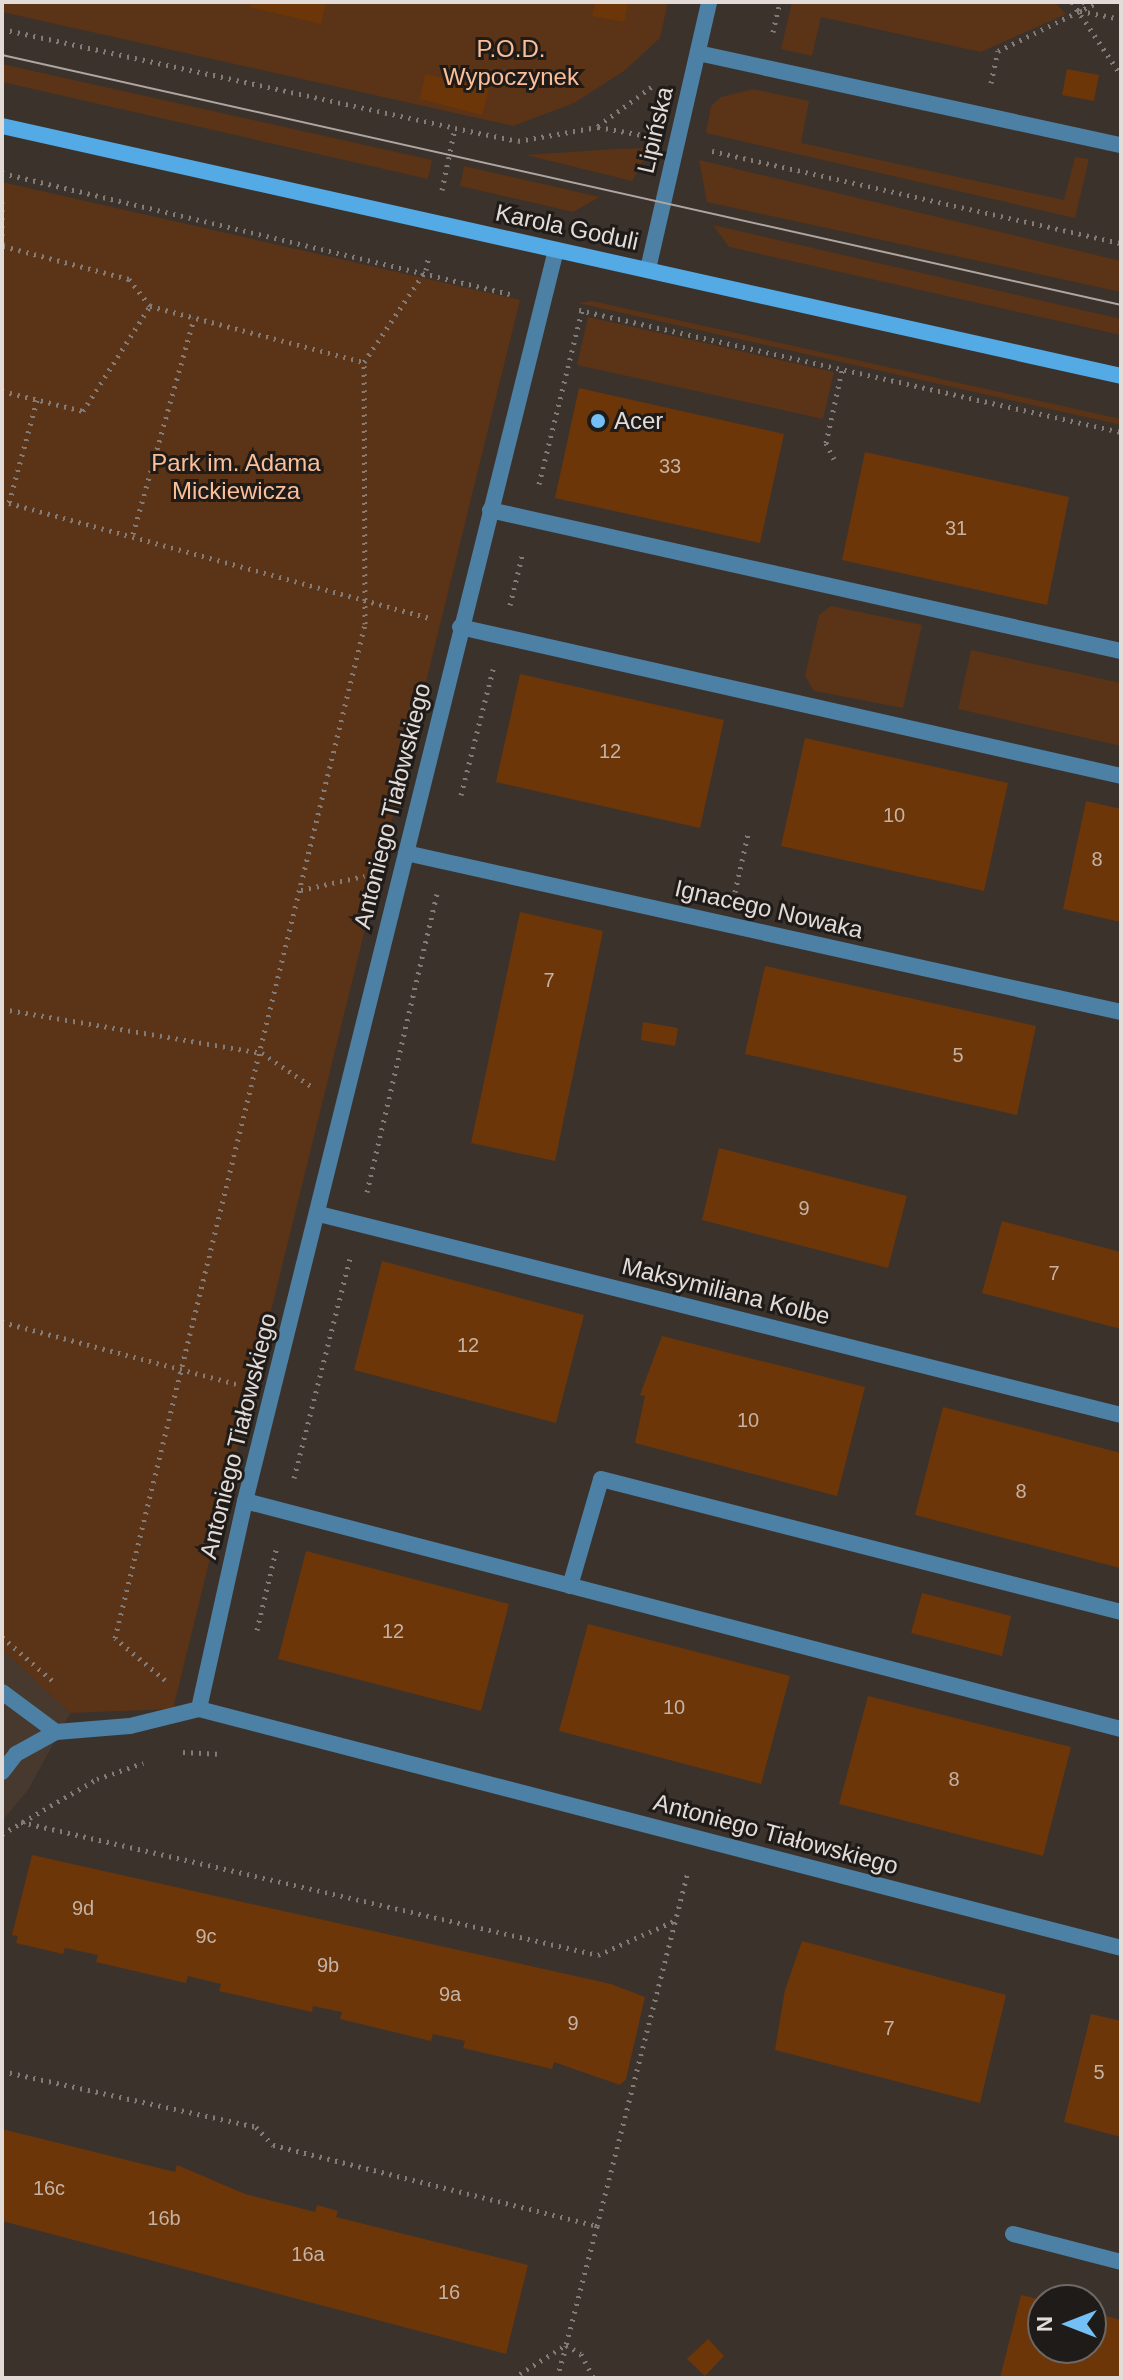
<!DOCTYPE html>
<meta charset="utf-8">
<style>
body{margin:0}
#map{position:relative;width:1123px;height:2380px;overflow:hidden;background:#3b322c;font-family:Helvetica,sans-serif}
div>[style]{position:absolute}
[style*='--x']{left:calc(var(--x)*1px);top:calc(var(--y)*1px);width:calc(var(--w)*1px);rotate:calc(var(--a)*1deg)}
.built>*{inset:0;background:#48392f}
.green>*{inset:0;background:#5b3316}
.building>*{inset:0;background:#6c3609}
.path>*{height:5px;margin-top:-2.5px;transform-origin:0;background:repeating-linear-gradient(90deg,#837b77 0 2px,transparent 0 8px)}
.service>*{height:16px;margin:-8px;padding:0 8px;transform-origin:8px;border-radius:8px;background:#4c80a5}
.minor>*{height:16px;margin:-8px;padding:0 8px;transform-origin:8px;border-radius:8px;background:#4c80a5}
.secondary>*{height:16px;margin:-8px;padding:0 8px;transform-origin:8px;border-radius:8px;background:#53aae5}
.tram>*{height:2px;margin:-1px;padding:0 1px;transform-origin:1px;border-radius:1px;background:#aea6a2}
.dots>*{width:22px;height:22px;translate:-50% -50%;box-sizing:border-box;border:4px solid #1f1b18;border-radius:50%}
span{translate:-50% -50%;white-space:nowrap;text-align:center;line-height:1.15;-webkit-text-stroke:6px #1f1b18;paint-order:stroke}
.number-label{font-size:20px;color:#c4b2a4}
.number-label span{-webkit-text-stroke-width:0}
.park-label{font-size:24px;color:#fbbe97}
.street-label{font-size:24px;color:#e2dbd8}
.poi-label{font-size:24px;color:#e2dbd8}
.left{translate:0 -50%;text-align:left}
.frame{position:absolute;inset:0;border:4px solid #e2dbd8;pointer-events:none}
.north{position:absolute;left:1027px;top:2284px;width:80px;height:80px;box-sizing:border-box;background:#1f1b18;border:2px solid #6d6865;border-radius:50%;rotate:270deg;font-size:22px;font-weight:700;line-height:32px;text-align:center;color:#e2dbd8}
.north::after{content:'';display:block;margin:auto;width:28px;height:36px;background:#74c0f6;clip-path:polygon(50% 0,100% 100%,50% 72%,0 100%)}
</style>
<div id="map">
<div class="built">
<div style="clip-path:polygon(2px 1649px,70px 1713px,28px 1790px,2px 1821px)"></div>
</div>
<div class="green">
<div style="clip-path:polygon(2px 2px,668px 2px,660px 38px,624px 71px,574px 103px,513px 126px,2px 12px)"></div>
<div style="clip-path:polygon(792px 2px,1055px 2px,1066px 14px,981px 52px,821px 17px,812px 56px,781px 49px)"></div>
<div style="clip-path:polygon(2px 64px,432px 160px,428px 179px,2px 82px)"></div>
<div style="clip-path:polygon(753px 89px,809px 101px,801px 143px,1064px 200px,1075px 157px,1089px 159px,1075px 218px,706px 133px,711px 106px,721px 97px)"></div>
<div style="clip-path:polygon(650px 148px,632px 181px,526px 155px,615px 149px)"></div>
<div style="clip-path:polygon(699px 160px,1121px 261px,1121px 292px,707px 202px)"></div>
<div style="clip-path:polygon(464px 166px,600px 197px,573px 212px,460px 186px)"></div>
<div style="clip-path:polygon(2px 182px,520px 300px,173px 1709px,70px 1713px,2px 1649px)"></div>
<div style="clip-path:polygon(713px 225px,1121px 319px,1121px 335px,729px 247px)"></div>
<div style="clip-path:polygon(592px 301px,1121px 419px,1121px 425px,578px 303px)"></div>
<div style="clip-path:polygon(588px 317px,834px 372px,823px 419px,577px 365px)"></div>
<div style="clip-path:polygon(831px 606px,922px 625px,903px 708px,814px 691px,805px 676px,819px 615px)"></div>
<div style="clip-path:polygon(971px 650px,1121px 683px,1121px 746px,958px 709px)"></div>
</div>
<div class="building">
<div style="clip-path:polygon(251px 2px,326px 2px,321px 24px,250px 7px)"></div>
<div style="clip-path:polygon(595px 2px,628px 4px,624px 22px,592px 16px)"></div>
<div style="clip-path:polygon(1067px 69px,1099px 75px,1094px 101px,1062px 95px)"></div>
<div style="clip-path:polygon(425px 74px,489px 89px,482px 115px,420px 99px)"></div>
<div style="clip-path:polygon(579px 388px,784px 434px,760px 543px,555px 498px)"></div>
<div style="clip-path:polygon(865px 452px,1069px 497px,1047px 605px,842px 560px)"></div>
<div style="clip-path:polygon(520px 674px,724px 720px,700px 828px,496px 782px)"></div>
<div style="clip-path:polygon(805px 738px,1008px 783px,984px 891px,781px 846px)"></div>
<div style="clip-path:polygon(1086px 801px,1121px 809px,1121px 922px,1063px 909px)"></div>
<div style="clip-path:polygon(520px 912px,603px 931px,555px 1161px,471px 1143px)"></div>
<div style="clip-path:polygon(765px 966px,1036px 1026px,1017px 1115px,745px 1054px)"></div>
<div style="clip-path:polygon(643px 1022px,678px 1028px,675px 1046px,641px 1040px)"></div>
<div style="clip-path:polygon(719px 1148px,907px 1196px,888px 1268px,702px 1220px)"></div>
<div style="clip-path:polygon(1002px 1221px,1121px 1252px,1121px 1329px,982px 1293px)"></div>
<div style="clip-path:polygon(382px 1261px,584px 1315px,556px 1423px,354px 1370px)"></div>
<div style="clip-path:polygon(662px 1336px,865px 1387px,837px 1496px,635px 1443px,645px 1396px,640px 1395px)"></div>
<div style="clip-path:polygon(943px 1407px,1121px 1453px,1120px 1568px,915px 1515px)"></div>
<div style="clip-path:polygon(306px 1551px,509px 1604px,481px 1711px,278px 1659px)"></div>
<div style="clip-path:polygon(922px 1593px,1011px 1616px,1002px 1656px,911px 1633px)"></div>
<div style="clip-path:polygon(588px 1624px,790px 1676px,761px 1784px,559px 1731px)"></div>
<div style="clip-path:polygon(868px 1696px,1071px 1747px,1043px 1856px,839px 1804px)"></div>
<div style="clip-path:polygon(32px 1855px,611px 1984px,645px 1997px,626px 2079px,620px 2085px,554px 2062px,552px 2069px,463px 2048px,465px 2041px,433px 2034px,431px 2041px,340px 2019px,342px 2012px,313px 2006px,312px 2012px,219px 1991px,221px 1984px,188px 1976px,186px 1983px,96px 1962px,98px 1955px,65px 1948px,63px 1954px,16px 1943px,18px 1936px,12px 1935px)"></div>
<div style="clip-path:polygon(802px 1941px,1006px 1995px,980px 2103px,775px 2050px,785px 1990px)"></div>
<div style="clip-path:polygon(1091px 2014px,1121px 2021px,1121px 2137px,1064px 2122px)"></div>
<div style="clip-path:polygon(2px 2129px,175px 2172px,177px 2165px,245px 2194px,315px 2212px,317px 2205px,338px 2211px,336px 2217px,528px 2265px,506px 2354px,2px 2221px)"></div>
<div style="clip-path:polygon(1021px 2295px,1043px 2300px,1043px 2348px,1091px 2348px,1091px 2312px,1121px 2320px,1121px 2378px,1000px 2378px)"></div>
<div style="clip-path:polygon(708px 2339px,724px 2356px,705px 2376px,687px 2359px)"></div>
</div>
<div class="path">
<div style="--x:1072;--y:2;--w:88;--a:56.1"></div>
<div style="--x:1082;--y:2;--w:9;--a:103"></div>
<div style="--x:1080;--y:11;--w:42;--a:11"></div>
<div style="--x:2;--y:29;--w:464;--a:12.3"></div>
<div style="--x:773;--y:32;--w:31;--a:-77"></div>
<div style="--x:991;--y:83;--w:33;--a:-78"></div>
<div style="--x:998;--y:51;--w:111;--a:-26.1"></div>
<div style="--x:598;--y:126;--w:66;--a:-36.3"></div>
<div style="--x:712;--y:151;--w:419;--a:12.7"></div>
<div style="--x:2;--y:173;--w:522;--a:13.4"></div>
<div style="--x:442;--y:190;--w:63;--a:-78.2"></div>
<div style="--x:455;--y:128;--w:64;--a:11.7"></div>
<div style="--x:518;--y:141;--w:81;--a:-9.9"></div>
<div style="--x:598;--y:127;--w:45;--a:10.3"></div>
<div style="--x:2;--y:202;--w:46;--a:90"></div>
<div style="--x:3;--y:246;--w:130;--a:14.7"></div>
<div style="--x:129;--y:279;--w:34;--a:52"></div>
<div style="--x:579;--y:310;--w:556;--a:12.69"></div>
<div style="--x:2;--y:391;--w:83;--a:13.9"></div>
<div style="--x:83;--y:411;--w:125;--a:-57.5"></div>
<div style="--x:150;--y:306;--w:221;--a:14.7"></div>
<div style="--x:37;--y:400;--w:107;--a:105.2"></div>
<div style="--x:9;--y:503;--w:435;--a:15.3"></div>
<div style="--x:834;--y:459;--w:18;--a:-117"></div>
<div style="--x:826;--y:443;--w:75;--a:-77.6"></div>
<div style="--x:539;--y:484;--w:179;--a:-76.1"></div>
<div style="--x:133;--y:534;--w:224;--a:-74.2"></div>
<div style="--x:510;--y:605;--w:55;--a:-76.2"></div>
<div style="--x:461;--y:795;--w:130;--a:-75.7"></div>
<div style="--x:301;--y:890;--w:65;--a:-12.5"></div>
<div style="--x:735;--y:892;--w:59;--a:-77.4"></div>
<div style="--x:2;--y:1009;--w:264;--a:9.6"></div>
<div style="--x:262;--y:1053;--w:59;--a:34"></div>
<div style="--x:367;--y:1192;--w:306;--a:-76.8"></div>
<div style="--x:2;--y:1322;--w:243;--a:14.8"></div>
<div style="--x:294;--y:1478;--w:226;--a:-75.7"></div>
<div style="--x:257;--y:1630;--w:86;--a:-76.6"></div>
<div style="--x:2;--y:1637;--w:67;--a:40.8"></div>
<div style="--x:165;--y:1680;--w:65;--a:-140"></div>
<div style="--x:115;--y:1638;--w:1044;--a:-76.15"></div>
<div style="--x:365;--y:624;--w:262;--a:-90.2"></div>
<div style="--x:364;--y:362;--w:111;--a:-56"></div>
<div style="--x:426;--y:270;--w:15;--a:-79"></div>
<div style="--x:183;--y:1752;--w:34;--a:3"></div>
<div style="--x:21;--y:1822;--w:592;--a:12.98"></div>
<div style="--x:598;--y:1955;--w:83;--a:-24.1"></div>
<div style="--x:2;--y:1834;--w:110;--a:-30.1"></div>
<div style="--x:97;--y:1779;--w:49;--a:-19.2"></div>
<div style="--x:2;--y:2071;--w:260;--a:12.4"></div>
<div style="--x:256;--y:2127;--w:25;--a:47"></div>
<div style="--x:273;--y:2145;--w:334;--a:14"></div>
<div style="--x:597;--y:2226;--w:123;--a:104.6"></div>
<div style="--x:566;--y:2345;--w:17;--a:31"></div>
<div style="--x:581;--y:2354;--w:27;--a:62"></div>
<div style="--x:597;--y:2226;--w:366;--a:-75.6"></div>
<div style="--x:513;--y:2378;--w:62;--a:-31.9"></div>
<div style="--x:557;--y:2378;--w:33;--a:-74"></div>
</div>
<div class="service">
<div style="--x:698;--y:53;--w:433;--a:12.3"></div>
<div style="--x:490;--y:510;--w:647;--a:12.6"></div>
<div style="--x:460;--y:627;--w:678;--a:12.7"></div>
<div style="--x:245;--y:1501;--w:905;--a:14.59"></div>
<div style="--x:570;--y:1586;--w:111;--a:-73.8"></div>
<div style="--x:601;--y:1479;--w:537;--a:14.35"></div>
<div style="--x:2;--y:1692;--w:67;--a:36.5"></div>
<div style="--x:2;--y:1772;--w:23;--a:-52"></div>
<div style="--x:16;--y:1754;--w:46;--a:-28.8"></div>
<div style="--x:56;--y:1732;--w:74;--a:-4.6"></div>
<div style="--x:130;--y:1726;--w:71;--a:-13.8"></div>
<div style="--x:1013;--y:2234;--w:112;--a:14.5"></div>
</div>
<div class="minor">
<div style="--x:556;--y:250;--w:1289;--a:103.96"></div>
<div style="--x:245;--y:1501;--w:213;--a:102.5"></div>
<div style="--x:199;--y:1709;--w:952;--a:14.53"></div>
<div style="--x:648;--y:269;--w:274;--a:-77.1"></div>
<div style="--x:406;--y:853;--w:732;--a:12.54"></div>
<div style="--x:319;--y:1214;--w:827;--a:14.07"></div>
</div>
<div class="secondary">
<div style="--x:2;--y:126;--w:1147;--a:12.59"></div>
</div>
<div class="tram">
<div style="--x:2;--y:55;--w:1147;--a:12.59"></div>
</div>
<div class="dots">
<div style="left:598px;top:421px;background:#74c0f6"></div>
</div>
<div class="number-label">
<span style="left:670px;top:466px">33</span>
<span style="left:956px;top:528px">31</span>
<span style="left:610px;top:751px">12</span>
<span style="left:894px;top:815px">10</span>
<span style="left:1097px;top:859px">8</span>
<span style="left:549px;top:980px">7</span>
<span style="left:958px;top:1055px">5</span>
<span style="left:804px;top:1208px">9</span>
<span style="left:1054px;top:1273px">7</span>
<span style="left:468px;top:1345px">12</span>
<span style="left:748px;top:1420px">10</span>
<span style="left:1021px;top:1491px">8</span>
<span style="left:393px;top:1631px">12</span>
<span style="left:674px;top:1707px">10</span>
<span style="left:954px;top:1779px">8</span>
<span style="left:83px;top:1908px">9d</span>
<span style="left:206px;top:1936px">9c</span>
<span style="left:328px;top:1965px">9b</span>
<span style="left:450px;top:1994px">9a</span>
<span style="left:573px;top:2023px">9</span>
<span style="left:889px;top:2028px">7</span>
<span style="left:1099px;top:2072px">5</span>
<span style="left:49px;top:2188px">16c</span>
<span style="left:164px;top:2218px">16b</span>
<span style="left:308px;top:2254px">16a</span>
<span style="left:449px;top:2292px">16</span>
</div>
<div class="park-label">
<span style="left:511px;top:63px">P.O.D.<br>Wypoczynek</span>
<span style="left:236px;top:477px">Park im. Adama<br>Mickiewicza</span>
</div>
<div class="street-label">
<span style="left:655px;top:130px;rotate:-77deg">Lipińska</span>
<span style="left:567px;top:227px;rotate:12deg">Karola Goduli</span>
<span style="left:392px;top:806px;rotate:-76deg">Antoniego Tiałowskiego</span>
<span style="left:769px;top:909px;rotate:13deg">Ignacego Nowaka</span>
<span style="left:726px;top:1291px;rotate:14deg">Maksymiliana Kolbe</span>
<span style="left:238px;top:1436px;rotate:-76deg">Antoniego Tiałowskiego</span>
<span style="left:776px;top:1834px;rotate:15deg">Antoniego Tiałowskiego</span>
</div>
<div class="poi-label">
<span class="left" style="left:614px;top:421px">Acer</span>
</div>
<div class="frame"></div>
<div class="north">N</div>
</div>
